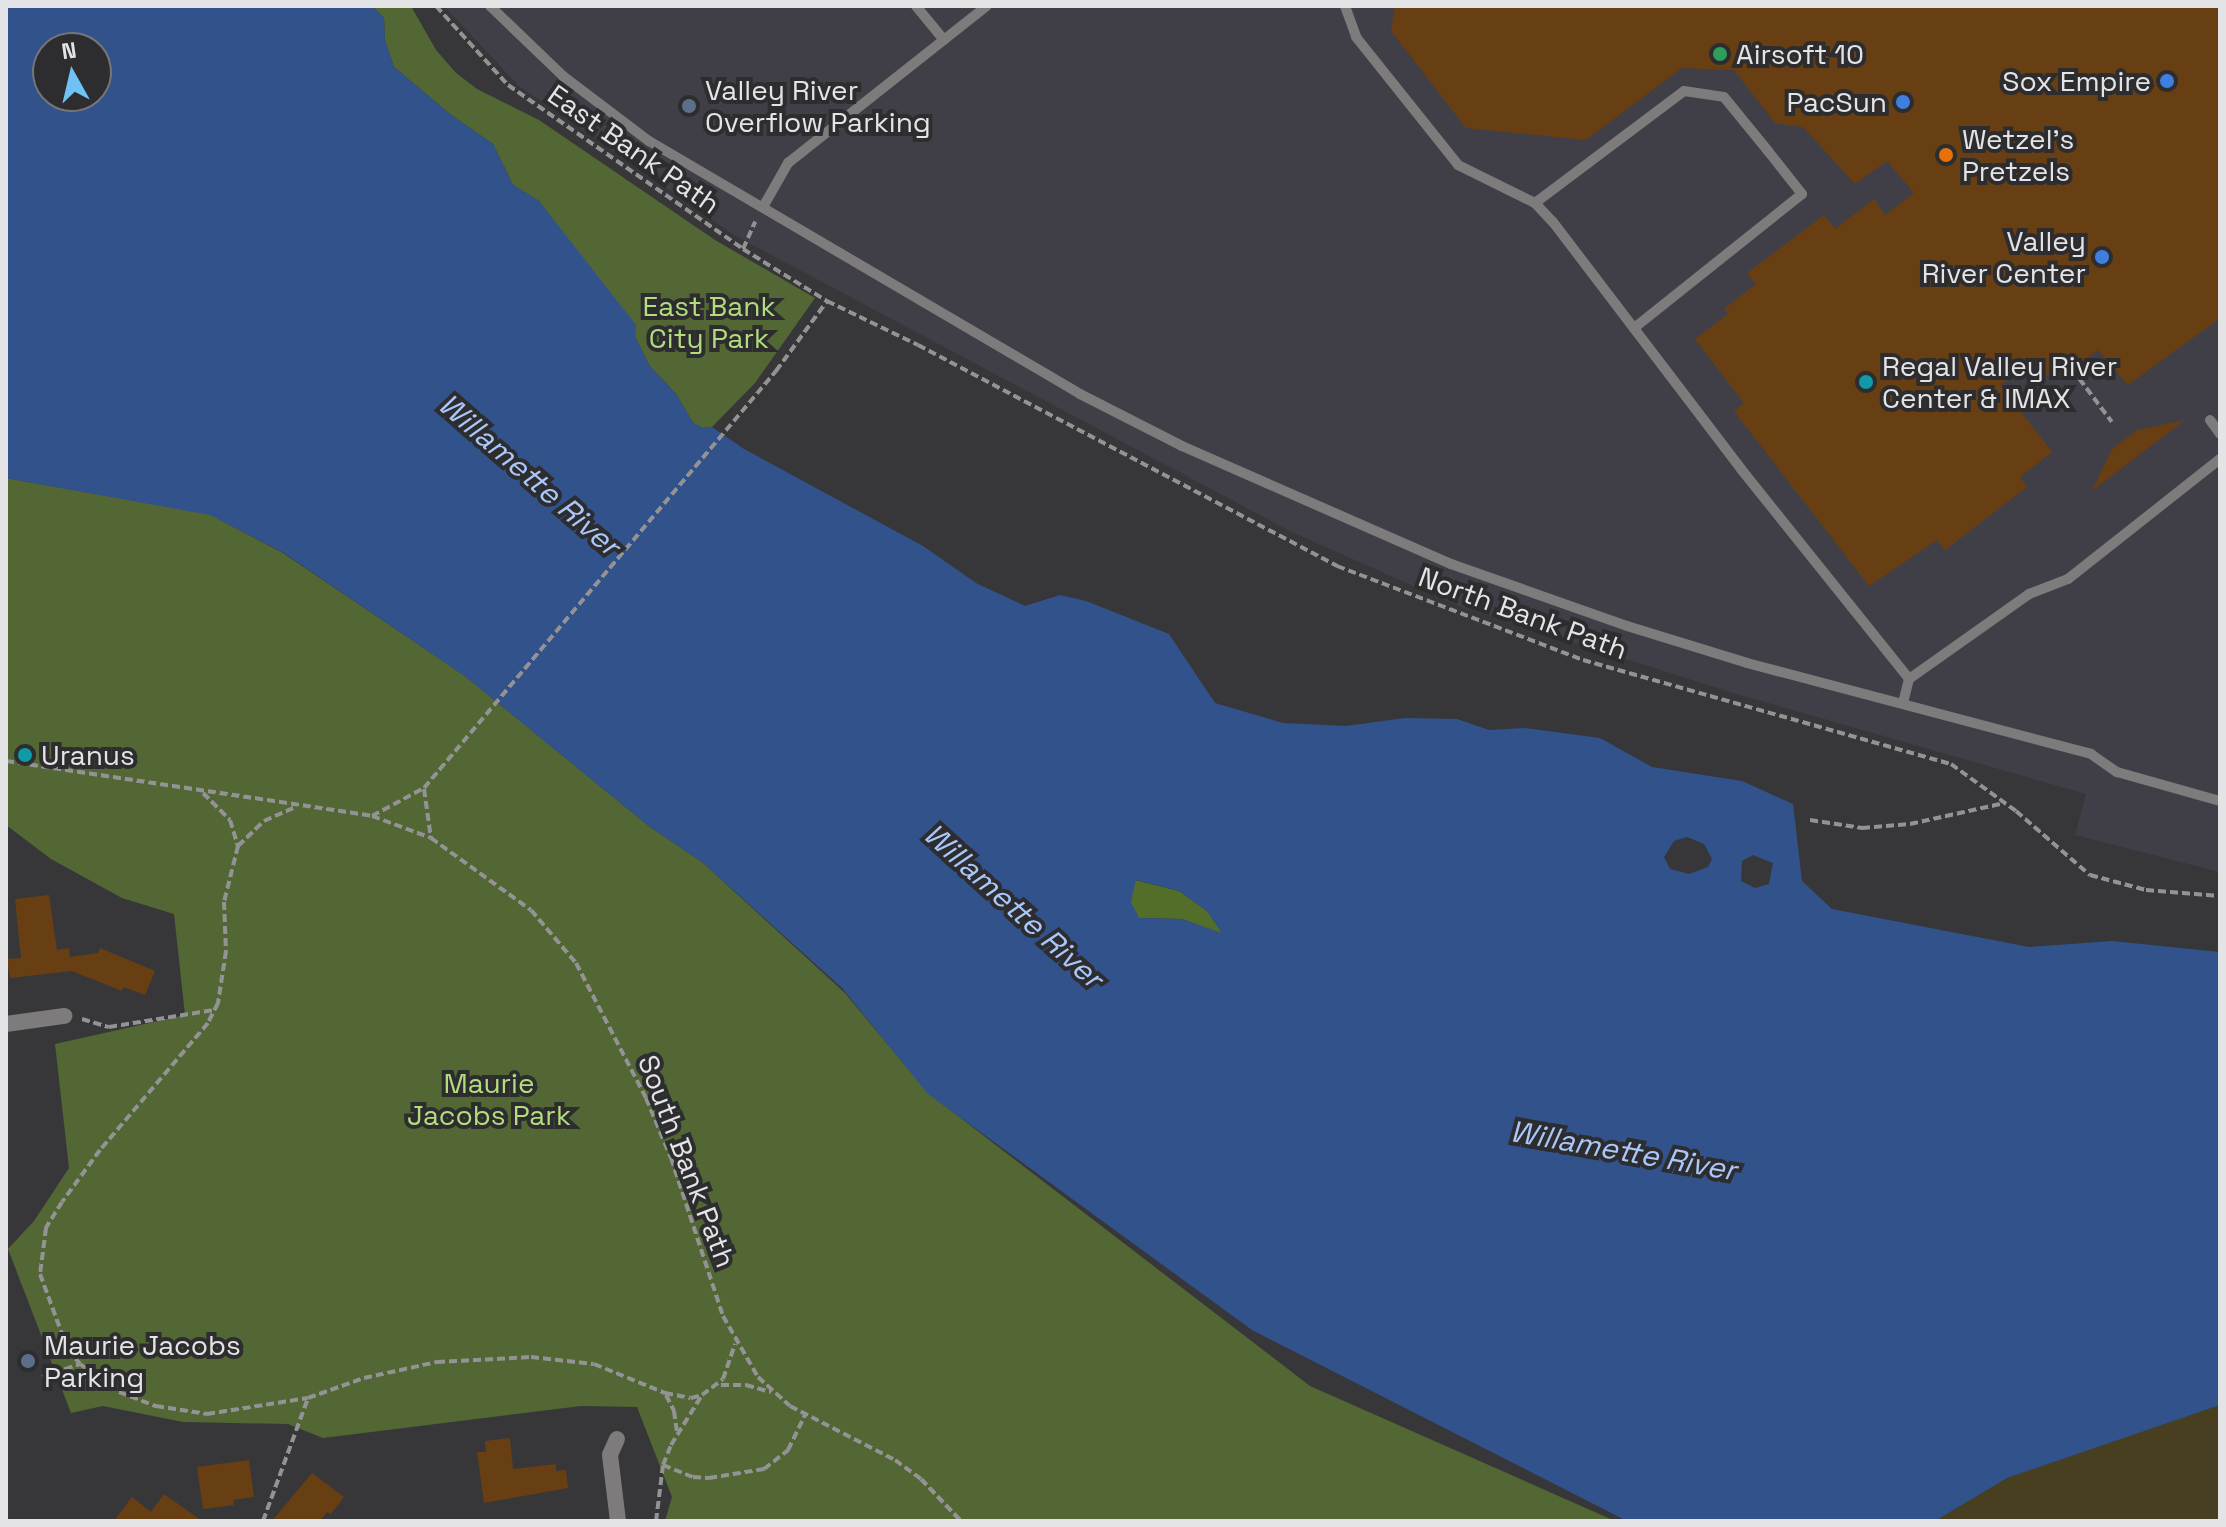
<!DOCTYPE html>
<style>
body{margin:0}
#map{position:relative;width:2226px;height:1527px;overflow:hidden;background:#37373a;font-family:"Space Grotesk",sans-serif}
div>[style]{position:absolute}
[style*='--x']{left:calc(var(--x)*1px);top:calc(var(--y)*1px);width:calc(var(--w)*1px);rotate:calc(var(--a)*1deg)}
.built>*{inset:0;background:#403f48}
.green>*{inset:0;background:#526733}
.forest>*{inset:0;background:#536e29}
.sand>*{inset:0;background:#473f1f}
.water>*{inset:0;background:#32528b}
.building>*{inset:0;background:#683f13}
.path>*{height:4px;margin-top:-2px;transform-origin:0;background:repeating-linear-gradient(90deg,#939395 0 8px,transparent 0 12px)}
.service>*{height:10px;margin:-5px;padding:0 5px;transform-origin:5px;border-radius:5px;background:#7d7b7b}
.minor>*{height:16px;margin:-8px;padding:0 8px;transform-origin:8px;border-radius:8px;background:#7d7b7b}
.dots>*{width:22px;height:22px;translate:-50% -50%;box-sizing:border-box;border:4px solid #2d2d30;border-radius:50%}
span{translate:-50% -50%;white-space:nowrap;text-align:center;line-height:1.15;-webkit-text-stroke:8px #2d2d30;paint-order:stroke}
.poi-label{font-size:28px;color:#e4e4e6}
.left{translate:0 -50%;text-align:left}
.right{translate:-100% -50%;text-align:right}
.street-label{font-size:28px;color:#e4e4e6}
.park-label{font-size:28px;color:#b3dc7c}
.water-label{font-size:30px;color:#aac7fa;font-style:italic}
.frame{position:absolute;inset:0;border:8px solid #e4e4e6;pointer-events:none}
.north{position:absolute;left:32px;top:32px;width:80px;height:80px;box-sizing:border-box;background:#2d2d30;border:2px solid #767679;border-radius:50%;rotate:352deg;font-size:22px;font-weight:700;line-height:32px;text-align:center;color:#e4e4e6}
.north::after{content:'';display:block;margin:auto;width:28px;height:36px;background:#6fc2f4;clip-path:polygon(50% 0,100% 100%,50% 72%,0 100%)}
</style>
<div id="map">
<div class="built">
<div style="clip-path:polygon(444px 6px,2220px 6px,2220px 872px,2075px 835px,2086px 794px,1730px 692px,1458px 606px,1290px 531px,734px 235px,519px 86px)"></div>
</div>
<div class="green">
<div style="clip-path:polygon(372px 6px,411px 6px,436px 50px,456px 73px,477px 89px,539px 120px,715px 240px,815px 298px,755px 383px,712px 427px,703px 428px,693px 423px,676px 394px,649px 365px,635px 336px,539px 201px,513px 185px,493px 144px,451px 115px,394px 67px,385px 41px,384px 18px)"></div>
<div style="clip-path:polygon(6px 478px,209px 514px,283px 553px,465px 676px,650px 827px,702px 862px,845px 993px,928px 1093px,1310px 1386px,1615px 1521px,665px 1521px,672px 1497px,637px 1407px,581px 1406px,323px 1438px,288px 1424px,183px 1422px,103px 1406px,71px 1413px,8px 1249px,34px 1221px,69px 1168px,55px 1044px,185px 1015px,174px 914px,122px 898px,51px 859px,6px 825px)"></div>
</div>
<div class="forest">
<div style="clip-path:polygon(1135px 880px,1179px 891px,1207px 911px,1223px 934px,1182px 919px,1139px 918px,1130px 902px)"></div>
</div>
<div class="sand">
<div style="clip-path:polygon(2220px 1405px,2220px 1521px,1935px 1521px,2007px 1478px)"></div>
</div>
<div class="water">
<div style="clip-path:polygon(evenodd,6px 6px,372px 6px,384px 18px,385px 41px,394px 67px,451px 115px,493px 144px,513px 185px,539px 201px,636px 325px,635px 336px,649px 365px,676px 394px,693px 423px,703px 428px,712px 427px,744px 449px,923px 546px,976px 583px,1025px 606px,1060px 595px,1086px 601px,1169px 634px,1215px 703px,1283px 723px,1346px 726px,1405px 718px,1457px 719px,1489px 730px,1525px 728px,1600px 738px,1652px 767px,1742px 781px,1793px 804px,1802px 881px,1832px 909px,2029px 947px,2112px 941px,2220px 952px,2220px 1405px,2007px 1478px,1935px 1521px,1627px 1521px,1252px 1330px,928px 1094px,842px 988px,702px 862px,650px 827px,466px 677px,284px 553px,210px 515px,6px 478px,6px 6px,48px 48px,96px 48px,96px 96px,48px 96px,48px 48px,6px 6px,1687px 837px,1704px 844px,1712px 859px,1708px 867px,1689px 874px,1670px 869px,1664px 857px,1674px 841px,1687px 837px,6px 6px,1753px 855px,1773px 863px,1769px 884px,1755px 888px,1741px 881px,1742px 861px,1753px 855px,6px 6px,1136px 880px,1179px 891px,1207px 911px,1222px 933px,1182px 919px,1139px 918px,1131px 902px,1136px 880px)"></div>
</div>
<div class="building">
<div style="clip-path:polygon(1395px 6px,2220px 6px,2220px 318px,2128px 385px,2098px 350px,2060px 379px,2054px 371px,2041px 379px,2029px 364px,2000px 385px,2052px 452px,2020px 477px,2027px 487px,1945px 550px,1937px 540px,1869px 586px,1734px 411px,1744px 403px,1695px 339px,1728px 314px,1724px 309px,1756px 284px,1747px 273px,1824px 215px,1835px 229px,1874px 199px,1885px 215px,1914px 193px,1887px 161px,1855px 184px,1803px 127px,1775px 123px,1734px 70px,1682px 68px,1586px 140px,1466px 128px,1391px 31px)"></div>
<div style="clip-path:polygon(2185px 420px,2092px 491px,2112px 449px,2137px 430px)"></div>
<div style="clip-path:polygon(49px 895px,57px 950px,69px 948px,70px 957px,98px 953px,100px 948px,155px 971px,145px 995px,123px 987px,122px 991px,72px 971px,10px 978px,7px 959px,21px 958px,15px 899px)"></div>
<div style="clip-path:polygon(510px 1438px,513px 1469px,556px 1464px,556px 1471px,566px 1470px,568px 1488px,484px 1503px,477px 1452px,486px 1452px,485px 1441px)"></div>
<div style="clip-path:polygon(249px 1460px,254px 1497px,233px 1500px,234px 1505px,203px 1509px,197px 1467px)"></div>
<div style="clip-path:polygon(312px 1473px,344px 1497px,331px 1514px,327px 1512px,320px 1521px,272px 1521px)"></div>
<div style="clip-path:polygon(164px 1494px,202px 1521px,114px 1521px,132px 1497px,151px 1512px)"></div>
</div>
<div class="path">
<div style="--x:436;--y:6;--w:107;--a:47.7"></div>
<div style="--x:508;--y:85;--w:287;--a:34.9"></div>
<div style="--x:743;--y:249;--w:99;--a:31.8"></div>
<div style="--x:827;--y:301;--w:101;--a:25.8"></div>
<div style="--x:918;--y:345;--w:474;--a:27.8"></div>
<div style="--x:1337;--y:566;--w:263;--a:20.9"></div>
<div style="--x:1583;--y:660;--w:382;--a:15.8"></div>
<div style="--x:1951;--y:764;--w:80;--a:35.9"></div>
<div style="--x:2016;--y:811;--w:98;--a:40.9"></div>
<div style="--x:2090;--y:875;--w:58;--a:15"></div>
<div style="--x:2146;--y:890;--w:74;--a:4.6"></div>
<div style="--x:743;--y:249;--w:30;--a:-66"></div>
<div style="--x:2072;--y:369;--w:66;--a:53"></div>
<div style="--x:6;--y:761;--w:370;--a:8.5"></div>
<div style="--x:372;--y:816;--w:63;--a:20.4"></div>
<div style="--x:431;--y:838;--w:123;--a:35.8"></div>
<div style="--x:531;--y:910;--w:70;--a:49.7"></div>
<div style="--x:576;--y:963;--w:152;--a:62.6"></div>
<div style="--x:646;--y:1098;--w:65;--a:67.4"></div>
<div style="--x:671;--y:1158;--w:166;--a:71.8"></div>
<div style="--x:723;--y:1316;--w:70;--a:60.2"></div>
<div style="--x:758;--y:1377;--w:43;--a:42.2"></div>
<div style="--x:790;--y:1406;--w:118;--a:27.2"></div>
<div style="--x:895;--y:1460;--w:32;--a:36"></div>
<div style="--x:921;--y:1479;--w:58;--a:46.4"></div>
<div style="--x:424;--y:789;--w:49;--a:81.9"></div>
<div style="--x:203;--y:793;--w:38;--a:45"></div>
<div style="--x:230;--y:820;--w:27;--a:73"></div>
<div style="--x:238;--y:846;--w:58;--a:104"></div>
<div style="--x:224;--y:902;--w:49;--a:87.7"></div>
<div style="--x:226;--y:951;--w:53;--a:98.7"></div>
<div style="--x:218;--y:1003;--w:22;--a:117"></div>
<div style="--x:208;--y:1023;--w:167;--a:130.4"></div>
<div style="--x:100;--y:1150;--w:64;--a:126.2"></div>
<div style="--x:62;--y:1202;--w:31;--a:122"></div>
<div style="--x:46;--y:1228;--w:46;--a:97.4"></div>
<div style="--x:40;--y:1274;--w:81;--a:69.8"></div>
<div style="--x:68;--y:1350;--w:18;--a:49"></div>
<div style="--x:80;--y:1364;--w:48;--a:35.7"></div>
<div style="--x:119;--y:1392;--w:40;--a:21"></div>
<div style="--x:156;--y:1406;--w:52;--a:8.9"></div>
<div style="--x:207;--y:1414;--w:102;--a:-9"></div>
<div style="--x:372;--y:816;--w:59;--a:-28.3"></div>
<div style="--x:424;--y:788;--w:546;--a:-49.83"></div>
<div style="--x:776;--y:371;--w:87;--a:-53.9"></div>
<div style="--x:1810;--y:820;--w:53;--a:8.7"></div>
<div style="--x:1862;--y:828;--w:48;--a:-4.8"></div>
<div style="--x:1910;--y:824;--w:97;--a:-12.5"></div>
<div style="--x:238;--y:846;--w:36;--a:-44"></div>
<div style="--x:264;--y:821;--w:35;--a:-24"></div>
<div style="--x:82;--y:1019;--w:28;--a:17"></div>
<div style="--x:109;--y:1027;--w:106;--a:-9.2"></div>
<div style="--x:42;--y:1377;--w:40;--a:-18.9"></div>
<div style="--x:721;--y:1385;--w:25;--a:0"></div>
<div style="--x:746;--y:1385;--w:26;--a:16"></div>
<div style="--x:666;--y:1395;--w:18;--a:63"></div>
<div style="--x:674;--y:1411;--w:21;--a:82"></div>
<div style="--x:663;--y:1465;--w:32;--a:22"></div>
<div style="--x:693;--y:1477;--w:16;--a:4"></div>
<div style="--x:709;--y:1478;--w:56;--a:-9.3"></div>
<div style="--x:764;--y:1469;--w:31;--a:-38"></div>
<div style="--x:788;--y:1450;--w:39;--a:-64"></div>
<div style="--x:263;--y:1521;--w:131;--a:-69.9"></div>
<div style="--x:308;--y:1398;--w:59;--a:-19.7"></div>
<div style="--x:364;--y:1378;--w:75;--a:-12.4"></div>
<div style="--x:437;--y:1362;--w:94;--a:-3"></div>
<div style="--x:531;--y:1357;--w:63;--a:6.3"></div>
<div style="--x:594;--y:1364;--w:77;--a:22.2"></div>
<div style="--x:665;--y:1393;--w:26;--a:11"></div>
<div style="--x:691;--y:1398;--w:11;--a:-15"></div>
<div style="--x:656;--y:1521;--w:56;--a:-82.9"></div>
<div style="--x:663;--y:1465;--w:22;--a:-68"></div>
<div style="--x:671;--y:1445;--w:59;--a:-58.2"></div>
<div style="--x:702;--y:1395;--w:26;--a:-37"></div>
<div style="--x:723;--y:1379;--w:37;--a:-71"></div>
</div>
<div class="service">
<div style="--x:490;--y:6;--w:101;--a:43.8"></div>
<div style="--x:563;--y:76;--w:108;--a:37.1"></div>
<div style="--x:649;--y:141;--w:500;--a:30.4"></div>
<div style="--x:1080;--y:394;--w:114;--a:27"></div>
<div style="--x:1182;--y:446;--w:294;--a:23.7"></div>
<div style="--x:1451;--y:564;--w:187;--a:19.4"></div>
<div style="--x:1627;--y:626;--w:126;--a:17.1"></div>
<div style="--x:1747;--y:663;--w:356;--a:14.8"></div>
<div style="--x:2091;--y:754;--w:32;--a:35"></div>
<div style="--x:2117;--y:772;--w:107;--a:15.7"></div>
<div style="--x:916;--y:6;--w:44;--a:50.5"></div>
<div style="--x:1345;--y:6;--w:33;--a:70"></div>
<div style="--x:1356;--y:37;--w:164;--a:51.4"></div>
<div style="--x:1458;--y:165;--w:86;--a:26.3"></div>
<div style="--x:1535;--y:203;--w:26;--a:47"></div>
<div style="--x:1553;--y:222;--w:310;--a:52.7"></div>
<div style="--x:1741;--y:469;--w:269;--a:51.3"></div>
<div style="--x:1535;--y:203;--w:186;--a:-36.9"></div>
<div style="--x:1684;--y:91;--w:40;--a:8.5"></div>
<div style="--x:1724;--y:97;--w:70;--a:50.8"></div>
<div style="--x:1768;--y:151;--w:55;--a:51.7"></div>
<div style="--x:1802;--y:194;--w:215;--a:141.4"></div>
<div style="--x:763;--y:207;--w:51;--a:-60.4"></div>
<div style="--x:788;--y:163;--w:253;--a:-38.3"></div>
<div style="--x:2210;--y:420;--w:17;--a:54"></div>
<div style="--x:1903;--y:703;--w:25;--a:-76"></div>
<div style="--x:1909;--y:679;--w:147;--a:-35.3"></div>
<div style="--x:2029;--y:594;--w:42;--a:-21"></div>
<div style="--x:2068;--y:579;--w:194;--a:-38.3"></div>
</div>
<div class="minor">
<div style="--x:6;--y:1024;--w:59;--a:-7.9"></div>
<div style="--x:617;--y:1439;--w:17;--a:114"></div>
<div style="--x:610;--y:1455;--w:66;--a:83.1"></div>
</div>
<div class="dots">
<div style="left:1720px;top:54px;background:#2e9e5b"></div>
<div style="left:2167px;top:81px;background:#3f7fe0"></div>
<div style="left:1903px;top:102px;background:#3f7fe0"></div>
<div style="left:689px;top:106px;background:#5c6f8a"></div>
<div style="left:1946px;top:155px;background:#e8710a"></div>
<div style="left:2102px;top:257px;background:#3f7fe0"></div>
<div style="left:1866px;top:382px;background:#0f9aa8"></div>
<div style="left:25px;top:755px;background:#0f9aa8"></div>
<div style="left:28px;top:1361px;background:#5c6f8a"></div>
</div>
<div class="poi-label">
<span class="left" style="left:1736px;top:54px">Airsoft 10</span>
<span class="right" style="left:2151px;top:81px">Sox Empire</span>
<span class="left" style="left:705px;top:106px">Valley River<br>Overflow Parking</span>
<span class="right" style="left:1887px;top:102px">PacSun</span>
<span class="left" style="left:1962px;top:155px">Wetzel's<br>Pretzels</span>
<span class="right" style="left:2086px;top:257px">Valley<br>River Center</span>
<span class="left" style="left:1882px;top:382px">Regal Valley River<br>Center &amp; IMAX</span>
<span class="left" style="left:41px;top:755px">Uranus</span>
<span class="left" style="left:44px;top:1361px">Maurie Jacobs<br>Parking</span>
</div>
<div class="street-label">
<span style="left:634px;top:149px;rotate:35deg">East Bank Path</span>
<span style="left:1523px;top:613px;rotate:20deg">North Bank Path</span>
<span style="left:687px;top:1161px;rotate:69deg">South Bank Path</span>
</div>
<div class="park-label">
<span style="left:709px;top:322px">East Bank<br>City Park</span>
<span style="left:489px;top:1099px">Maurie<br>Jacobs Park</span>
</div>
<div class="water-label">
<span style="left:529px;top:475px;rotate:41deg">Willamette River</span>
<span style="left:1013px;top:906px;rotate:42deg">Willamette River</span>
<span style="left:1623px;top:1151px;rotate:10deg">Willamette River</span>
</div>
<div class="frame"></div>
<div class="north">N</div>
</div>
